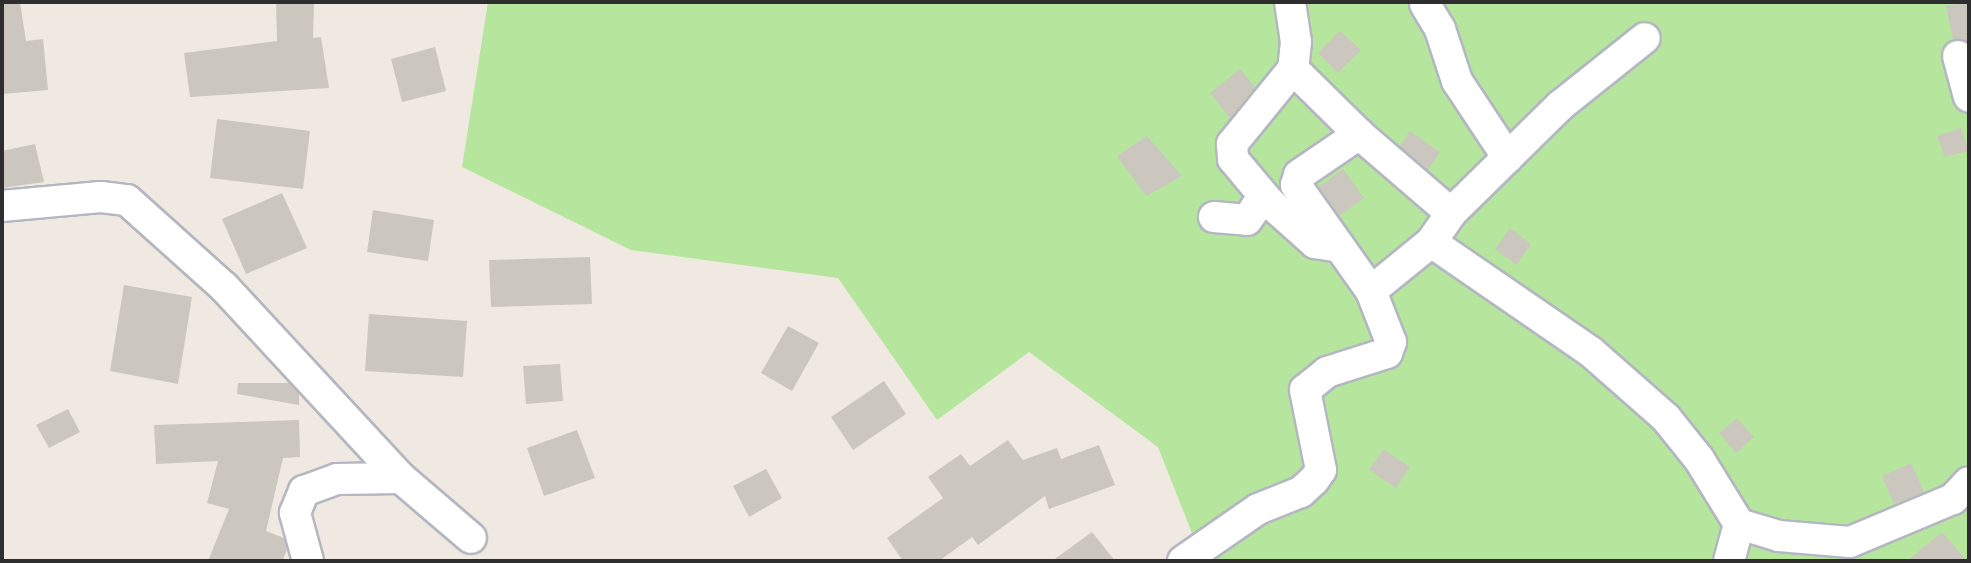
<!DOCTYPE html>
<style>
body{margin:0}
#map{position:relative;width:1971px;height:563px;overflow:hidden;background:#efe9e1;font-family:Commissioner,sans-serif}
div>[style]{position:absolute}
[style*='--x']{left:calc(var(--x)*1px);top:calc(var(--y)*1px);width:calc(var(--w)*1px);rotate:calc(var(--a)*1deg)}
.green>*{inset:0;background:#b6e59e}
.building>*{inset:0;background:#cbc7bf}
.roads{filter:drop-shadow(2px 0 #b4b7c1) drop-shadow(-2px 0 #b4b7c1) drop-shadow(0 2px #b4b7c1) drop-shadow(0 -2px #b4b7c1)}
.minor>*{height:30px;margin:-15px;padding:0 15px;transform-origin:15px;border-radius:15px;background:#fff}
span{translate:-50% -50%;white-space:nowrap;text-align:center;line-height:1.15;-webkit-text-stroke:5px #fff;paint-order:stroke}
.frame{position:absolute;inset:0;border:4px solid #2e2e2e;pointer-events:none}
</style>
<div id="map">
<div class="green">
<div style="clip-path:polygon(488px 2px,1969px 2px,1969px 561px,1203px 561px,1158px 447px,1029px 352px,937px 420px,838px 278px,631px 250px,462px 167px)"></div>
</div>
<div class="building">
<div style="clip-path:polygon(2px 2px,20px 2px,26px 41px,43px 39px,48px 90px,3px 94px)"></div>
<div style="clip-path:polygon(276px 2px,314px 2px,313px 38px,321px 37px,329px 88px,190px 97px,184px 53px,277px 41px)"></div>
<div style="clip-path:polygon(1969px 2px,1969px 43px,1953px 39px,1946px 6px)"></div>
<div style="clip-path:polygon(1340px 31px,1361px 50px,1338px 73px,1318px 53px)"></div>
<div style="clip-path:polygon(435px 47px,446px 91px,402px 102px,391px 59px)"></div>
<div style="clip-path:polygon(1240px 69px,1255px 87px,1230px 118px,1210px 93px)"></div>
<div style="clip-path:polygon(217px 119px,310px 131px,303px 189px,210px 178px)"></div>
<div style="clip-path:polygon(1961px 128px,1969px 151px,1945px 157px,1937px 136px)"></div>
<div style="clip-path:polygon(1410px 131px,1440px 152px,1428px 170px,1400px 146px)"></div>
<div style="clip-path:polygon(1147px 136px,1182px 176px,1146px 196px,1117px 156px)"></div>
<div style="clip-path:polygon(35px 144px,44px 182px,2px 188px,2px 151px)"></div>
<div style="clip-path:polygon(1343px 169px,1364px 198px,1339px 216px,1319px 187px)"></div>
<div style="clip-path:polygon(282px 193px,307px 248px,246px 274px,222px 219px)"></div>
<div style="clip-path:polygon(373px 210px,434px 220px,428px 261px,367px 252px)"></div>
<div style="clip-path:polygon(1510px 228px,1531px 244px,1516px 265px,1495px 249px)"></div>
<div style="clip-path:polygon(590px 257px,592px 304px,491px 307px,489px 260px)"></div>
<div style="clip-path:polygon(124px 285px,192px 297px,178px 384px,110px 371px)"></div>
<div style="clip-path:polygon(369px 314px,467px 321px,463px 377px,365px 371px)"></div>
<div style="clip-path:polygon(788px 326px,819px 343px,792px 391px,761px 373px)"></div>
<div style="clip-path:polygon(560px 364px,563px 401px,526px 404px,523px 366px)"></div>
<div style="clip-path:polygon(884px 381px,906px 414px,853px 450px,831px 417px)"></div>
<div style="clip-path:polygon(238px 383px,289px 383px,299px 394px,299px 405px,237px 394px)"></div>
<div style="clip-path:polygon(68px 409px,80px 432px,49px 448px,36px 425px)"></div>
<div style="clip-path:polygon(1737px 418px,1754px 437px,1736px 453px,1719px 433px)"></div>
<div style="clip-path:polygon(299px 420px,300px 457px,283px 458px,266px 531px,284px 538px,287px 550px,282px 561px,208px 561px,229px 509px,207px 503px,218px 461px,156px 464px,154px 425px)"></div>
<div style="clip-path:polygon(577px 430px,595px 478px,544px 496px,527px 448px)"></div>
<div style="clip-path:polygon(1008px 440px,1023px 460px,1057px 448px,1061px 459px,1099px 445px,1115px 485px,1049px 509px,1045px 496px,978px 545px,972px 537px,939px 561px,903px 561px,887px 538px,943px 498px,928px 477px,961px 454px,970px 466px)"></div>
<div style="clip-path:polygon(1383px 449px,1410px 467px,1396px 488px,1369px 470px)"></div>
<div style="clip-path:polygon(1911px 463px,1924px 492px,1894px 504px,1882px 476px)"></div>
<div style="clip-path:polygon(766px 469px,782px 498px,749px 517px,733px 486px)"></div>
<div style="clip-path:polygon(1092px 532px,1115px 561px,1052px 561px)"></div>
<div style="clip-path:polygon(1942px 532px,1967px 561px,1907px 561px)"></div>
</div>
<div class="roads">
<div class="minor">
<div style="--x:1290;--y:2;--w:40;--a:81.5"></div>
<div style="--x:1296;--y:42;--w:27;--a:96"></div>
<div style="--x:1293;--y:69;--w:97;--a:129.1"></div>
<div style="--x:1232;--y:144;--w:15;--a:86"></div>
<div style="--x:1233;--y:159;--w:56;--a:50.1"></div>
<div style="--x:1269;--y:202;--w:62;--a:41.7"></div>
<div style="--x:1315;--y:243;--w:25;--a:9"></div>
<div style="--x:1425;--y:4;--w:29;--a:59"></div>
<div style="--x:1440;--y:29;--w:55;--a:71.9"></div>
<div style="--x:1457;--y:81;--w:92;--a:56.5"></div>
<div style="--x:1958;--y:56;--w:42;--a:75"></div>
<div style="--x:1293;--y:69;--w:93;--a:44.6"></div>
<div style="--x:1359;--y:134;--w:121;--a:40.7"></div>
<div style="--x:2;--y:206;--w:99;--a:-5.2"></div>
<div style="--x:101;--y:197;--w:26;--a:7"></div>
<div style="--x:127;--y:200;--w:130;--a:41.9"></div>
<div style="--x:224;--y:287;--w:260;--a:47.2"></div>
<div style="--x:401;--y:478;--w:92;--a:40.6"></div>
<div style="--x:1214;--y:217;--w:33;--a:5"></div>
<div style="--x:1247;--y:220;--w:16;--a:-55"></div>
<div style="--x:1256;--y:207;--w:14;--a:-21"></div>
<div style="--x:1431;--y:242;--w:194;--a:34.5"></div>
<div style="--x:1591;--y:352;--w:100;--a:41.3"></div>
<div style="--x:1666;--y:418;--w:53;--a:51.2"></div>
<div style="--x:1699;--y:459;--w:76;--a:58.4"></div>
<div style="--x:1739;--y:524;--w:38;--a:105"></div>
<div style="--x:1371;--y:291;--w:77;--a:-39.2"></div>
<div style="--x:1431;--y:242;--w:35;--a:-55"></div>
<div style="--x:1451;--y:213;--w:154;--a:-44.5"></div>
<div style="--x:1561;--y:105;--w:107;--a:-38.6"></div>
<div style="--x:1739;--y:524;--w:42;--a:16.7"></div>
<div style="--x:1779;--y:536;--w:71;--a:4.8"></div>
<div style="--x:1850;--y:542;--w:112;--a:-22.7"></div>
<div style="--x:1953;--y:499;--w:23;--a:-47"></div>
<div style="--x:308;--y:561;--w:50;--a:-105.2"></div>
<div style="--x:295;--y:513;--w:24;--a:-68"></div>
<div style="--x:304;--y:491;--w:35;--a:-20"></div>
<div style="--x:337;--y:479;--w:64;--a:-0.9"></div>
<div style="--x:1183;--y:561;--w:91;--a:-34.7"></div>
<div style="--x:1258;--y:509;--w:46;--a:-21.6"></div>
<div style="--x:1301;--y:492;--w:18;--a:-43"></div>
<div style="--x:1314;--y:480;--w:12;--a:-55"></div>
<div style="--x:1321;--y:470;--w:82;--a:-101.3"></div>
<div style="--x:1305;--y:390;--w:28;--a:-39"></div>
<div style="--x:1327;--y:372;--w:63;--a:-17.6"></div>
<div style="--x:1387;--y:353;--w:12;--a:-70"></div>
<div style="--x:1391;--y:342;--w:55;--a:-111.4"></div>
<div style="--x:1371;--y:291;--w:130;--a:-125.3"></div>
<div style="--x:1296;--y:185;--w:10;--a:-73"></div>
<div style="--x:1299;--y:175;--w:73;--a:-34.3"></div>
</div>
</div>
<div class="frame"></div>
</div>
